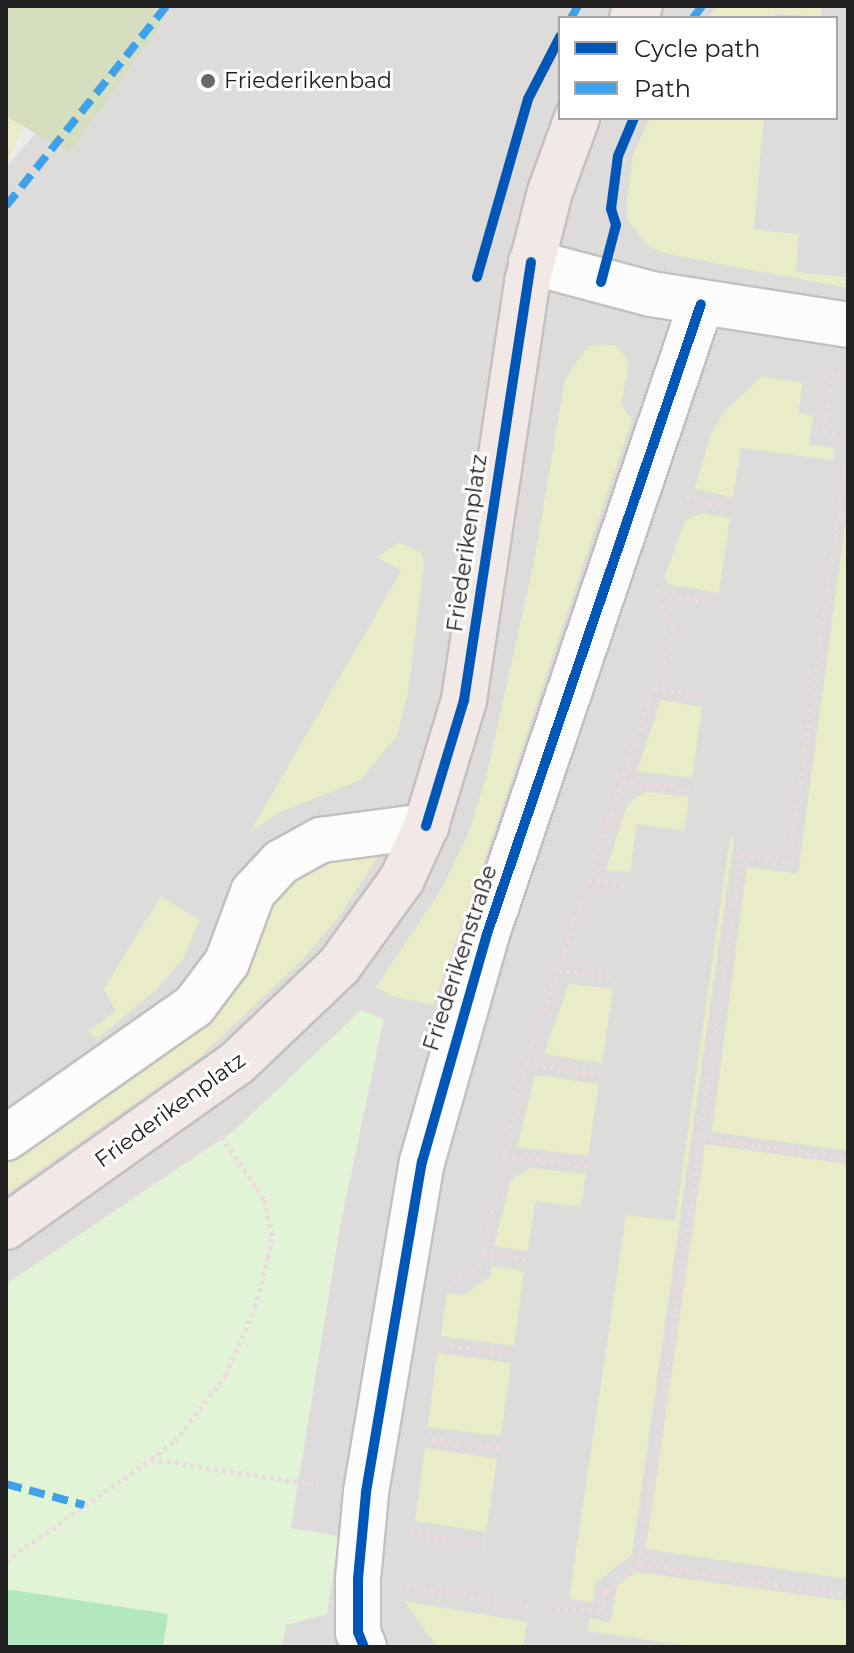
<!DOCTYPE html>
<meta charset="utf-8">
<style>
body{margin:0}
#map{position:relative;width:854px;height:1653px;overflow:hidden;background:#efebea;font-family:Montserrat,sans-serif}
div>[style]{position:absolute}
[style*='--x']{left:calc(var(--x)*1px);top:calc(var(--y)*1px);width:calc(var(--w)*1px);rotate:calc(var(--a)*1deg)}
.residential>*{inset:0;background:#dedcdb}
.grass>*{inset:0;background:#eaecc7}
.forest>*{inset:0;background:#d5debe}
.park>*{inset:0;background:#e1f4d5}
.pitch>*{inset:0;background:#b3e7bd}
.parking>*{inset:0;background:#dddbdb}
.path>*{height:5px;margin-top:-2.5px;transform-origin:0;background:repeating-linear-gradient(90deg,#ecdadf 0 4px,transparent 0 8px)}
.roads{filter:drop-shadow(2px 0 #c2c1c0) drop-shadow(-2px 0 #c2c1c0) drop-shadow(0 2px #c2c1c0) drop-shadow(0 -2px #c2c1c0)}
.minor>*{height:44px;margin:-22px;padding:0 22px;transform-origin:22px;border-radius:22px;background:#fdfcfc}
.major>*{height:44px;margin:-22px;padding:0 22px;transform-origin:22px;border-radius:22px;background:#f2e8e6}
.quiet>*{height:8px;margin-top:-4px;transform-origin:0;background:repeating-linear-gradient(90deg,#3ea2ea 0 16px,transparent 0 24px)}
.cycleway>*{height:10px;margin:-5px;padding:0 5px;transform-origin:5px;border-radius:5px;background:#0057b8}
.dots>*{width:22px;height:22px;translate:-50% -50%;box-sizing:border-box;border:4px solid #fff;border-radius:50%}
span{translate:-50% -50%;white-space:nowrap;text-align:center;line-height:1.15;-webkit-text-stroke:6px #fff;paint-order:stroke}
.poi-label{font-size:22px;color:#212121}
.left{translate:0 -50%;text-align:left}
.street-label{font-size:22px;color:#212121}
.frame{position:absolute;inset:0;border:8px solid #212121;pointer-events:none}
.legend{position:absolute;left:558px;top:16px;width:280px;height:104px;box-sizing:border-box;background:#fff;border:2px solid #a6a6a6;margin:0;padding:10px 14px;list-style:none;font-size:24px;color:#212121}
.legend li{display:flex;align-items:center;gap:16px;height:40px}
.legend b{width:40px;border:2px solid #a6a6a6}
</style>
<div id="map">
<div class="residential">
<div style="clip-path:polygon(evenodd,146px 6px,848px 6px,848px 1647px,6px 1647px,6px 167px,146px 6px,560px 18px,836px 18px,836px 118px,560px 118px,560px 18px)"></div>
</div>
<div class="grass">
<div style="clip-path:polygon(717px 6px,822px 6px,821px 18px,774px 14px,773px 18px,708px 18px)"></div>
<div style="clip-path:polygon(6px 116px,24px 124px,6px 167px)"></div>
<div style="clip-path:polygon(650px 118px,764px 118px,754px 229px,799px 234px,796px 272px,845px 276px,848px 259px,848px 288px,667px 254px,648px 246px,627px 219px,627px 200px,633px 155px)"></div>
<div style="clip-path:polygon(615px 345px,629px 362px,621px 405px,632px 419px,487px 852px,433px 1005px,392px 996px,376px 987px,441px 890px,468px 835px,486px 778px,534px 562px,565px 379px,588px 346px)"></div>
<div style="clip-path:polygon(761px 377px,803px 383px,798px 413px,813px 416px,809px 444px,834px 448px,833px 460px,741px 448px,733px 498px,695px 488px,711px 434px,726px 410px)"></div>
<div style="clip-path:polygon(702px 513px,730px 518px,719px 593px,668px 584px,665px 575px,686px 520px)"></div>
<div style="clip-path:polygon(845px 526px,848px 526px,848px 1151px,712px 1132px,747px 867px,798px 874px)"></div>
<div style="clip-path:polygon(399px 543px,421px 552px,424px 562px,408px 693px,397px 736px,359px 781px,278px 813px,249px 833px,401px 571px,377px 557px)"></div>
<div style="clip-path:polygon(661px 700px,702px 707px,692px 778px,637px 771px)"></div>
<div style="clip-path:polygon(646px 792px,689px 797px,684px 831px,637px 824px,630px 872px,606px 870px,628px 803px)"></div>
<div style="clip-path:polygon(730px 837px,734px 839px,632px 1555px,595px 1583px,593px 1602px,569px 1599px,626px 1215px,675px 1221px)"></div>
<div style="clip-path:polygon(381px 852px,340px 915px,303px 959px,200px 1057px,6px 1194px,6px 1156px,121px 1076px,275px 893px,308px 864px)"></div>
<div style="clip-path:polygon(161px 896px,199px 920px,183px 959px,157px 989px,96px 1039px,89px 1031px,116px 1011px,103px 989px)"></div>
<div style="clip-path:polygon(569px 984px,613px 989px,602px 1063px,544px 1054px)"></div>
<div style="clip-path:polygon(535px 1075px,599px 1084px,588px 1156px,517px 1147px)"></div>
<div style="clip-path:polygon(705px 1144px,848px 1164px,848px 1579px,646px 1549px)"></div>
<div style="clip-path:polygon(530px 1168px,586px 1174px,581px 1207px,535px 1201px,528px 1251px,494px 1246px,511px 1180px)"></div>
<div style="clip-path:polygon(492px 1266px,524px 1271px,514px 1346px,441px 1336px,447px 1293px,463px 1295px,490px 1277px)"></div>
<div style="clip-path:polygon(437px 1353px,511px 1363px,501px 1436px,428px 1427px)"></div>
<div style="clip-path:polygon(425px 1448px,497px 1459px,486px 1532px,415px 1521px)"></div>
<div style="clip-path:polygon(636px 1572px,848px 1601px,848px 1647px,698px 1647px,588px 1631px,590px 1618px,611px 1623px,617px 1586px)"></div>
<div style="clip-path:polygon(404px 1601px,527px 1622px,523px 1647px,437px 1647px)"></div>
</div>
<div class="forest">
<div style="clip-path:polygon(6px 6px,149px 6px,164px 20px,69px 153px,6px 116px)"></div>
</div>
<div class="park">
<div style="clip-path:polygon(361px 1010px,384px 1019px,340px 1228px,291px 1528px,339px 1536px,327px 1614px,286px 1625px,282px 1647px,6px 1647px,6px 1284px,235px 1130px)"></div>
</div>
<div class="pitch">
<div style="clip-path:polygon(6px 1589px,168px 1614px,163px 1647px,6px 1647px)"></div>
</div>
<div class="parking">
<div style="clip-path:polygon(822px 6px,848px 6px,845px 277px,796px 272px,799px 234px,754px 229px,764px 118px,836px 118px,836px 18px,773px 18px,774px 14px,821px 17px)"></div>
<div style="clip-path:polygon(45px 264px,339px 438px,327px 457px,377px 466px,366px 551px,401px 571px,199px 920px,161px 896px,103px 989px,116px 1011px,14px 1083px,6px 1070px,6px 331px)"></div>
<div style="clip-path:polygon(610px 654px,648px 667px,511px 1059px,462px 1271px,420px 1262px,472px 1045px)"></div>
<div style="clip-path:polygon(384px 1019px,426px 1030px,381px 1235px,339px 1536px,291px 1528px,340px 1228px)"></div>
</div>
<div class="path">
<div style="--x:832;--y:371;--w:63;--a:97.4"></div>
<div style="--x:824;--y:433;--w:24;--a:9"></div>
<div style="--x:686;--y:497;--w:46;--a:13.7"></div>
<div style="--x:838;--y:515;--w:10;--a:6"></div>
<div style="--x:656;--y:591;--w:63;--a:12.9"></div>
<div style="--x:654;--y:689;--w:50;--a:6.8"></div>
<div style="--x:623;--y:781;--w:67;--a:6.8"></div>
<div style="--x:588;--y:881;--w:40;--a:5.7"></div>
<div style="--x:558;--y:970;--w:56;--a:7.1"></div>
<div style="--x:526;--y:1064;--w:75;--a:7.7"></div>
<div style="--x:703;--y:1138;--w:147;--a:8.2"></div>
<div style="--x:504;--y:1155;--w:84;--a:8.2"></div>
<div style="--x:482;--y:1254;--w:44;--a:7.8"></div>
<div style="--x:452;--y:1282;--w:30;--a:-27"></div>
<div style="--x:479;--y:1268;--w:209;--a:-77"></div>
<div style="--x:526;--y:1064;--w:459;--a:-71.2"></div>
<div style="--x:674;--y:629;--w:38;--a:-120"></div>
<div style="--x:442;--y:1345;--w:72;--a:7.2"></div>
<div style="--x:424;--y:1438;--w:76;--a:7.6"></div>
<div style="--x:151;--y:1459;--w:30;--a:-37"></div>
<div style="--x:175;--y:1441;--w:83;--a:-52.3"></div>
<div style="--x:226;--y:1375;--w:74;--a:-66.9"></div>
<div style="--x:255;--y:1307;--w:51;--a:-75.1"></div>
<div style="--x:268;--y:1258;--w:23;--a:-80"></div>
<div style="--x:272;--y:1235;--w:37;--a:-103"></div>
<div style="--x:264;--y:1199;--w:76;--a:-124.3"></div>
<div style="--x:411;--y:1533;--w:75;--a:7.7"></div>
<div style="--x:6;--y:1561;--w:177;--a:-35.1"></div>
<div style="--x:151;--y:1459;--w:170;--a:8.8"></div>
<div style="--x:640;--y:1564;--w:715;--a:-81.88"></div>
<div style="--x:741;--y:856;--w:48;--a:7.1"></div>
<div style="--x:789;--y:862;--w:417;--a:-81.9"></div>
<div style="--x:407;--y:1586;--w:123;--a:8.9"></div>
<div style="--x:556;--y:1610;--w:46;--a:1.2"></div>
<div style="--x:602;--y:1611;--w:21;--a:-82"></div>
<div style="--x:605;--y:1590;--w:44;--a:-36.6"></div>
<div style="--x:640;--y:1564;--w:210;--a:8.5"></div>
</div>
<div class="roads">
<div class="minor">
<div style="--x:531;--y:262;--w:124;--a:14.9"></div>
<div style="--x:651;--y:294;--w:199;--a:8.9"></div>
<div style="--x:6;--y:1138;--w:230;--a:-35.1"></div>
<div style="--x:194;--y:1006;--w:55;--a:-53.1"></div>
<div style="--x:227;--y:962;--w:75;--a:-69.6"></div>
<div style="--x:253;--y:892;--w:41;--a:-47"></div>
<div style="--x:281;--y:862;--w:46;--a:-28.8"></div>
<div style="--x:321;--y:840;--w:106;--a:-7.6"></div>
<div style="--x:364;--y:1647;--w:16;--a:-112"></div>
<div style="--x:358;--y:1632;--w:53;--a:-90"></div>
<div style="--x:358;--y:1579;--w:87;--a:-84.7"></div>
<div style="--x:366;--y:1492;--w:335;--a:-80.4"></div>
<div style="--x:422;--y:1162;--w:237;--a:-74.1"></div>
<div style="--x:487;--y:934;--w:665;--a:-71.24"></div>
</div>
<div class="major">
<div style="--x:632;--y:18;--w:14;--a:-56"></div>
<div style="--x:6;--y:1227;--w:283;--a:-35.4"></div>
<div style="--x:237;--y:1063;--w:141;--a:-43.6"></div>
<div style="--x:339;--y:966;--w:107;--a:-54.1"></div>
<div style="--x:402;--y:879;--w:58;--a:-65.6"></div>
<div style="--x:426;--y:826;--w:132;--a:-73.2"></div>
<div style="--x:464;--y:700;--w:423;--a:-81.4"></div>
<div style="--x:527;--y:282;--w:93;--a:-75.7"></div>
<div style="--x:550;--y:192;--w:79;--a:-70"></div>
</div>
</div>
<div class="quiet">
<div style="--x:571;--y:18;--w:14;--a:-60"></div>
<div style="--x:693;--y:18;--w:15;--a:-53"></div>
<div style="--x:6;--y:206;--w:256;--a:-51.3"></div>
<div style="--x:6;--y:1484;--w:81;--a:15.1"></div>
</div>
<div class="cycleway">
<div style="--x:477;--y:277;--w:185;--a:-74"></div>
<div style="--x:528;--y:99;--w:70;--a:-62.7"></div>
<div style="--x:601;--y:282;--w:59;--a:-75.3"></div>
<div style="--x:616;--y:225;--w:17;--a:-107"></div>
<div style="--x:611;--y:209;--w:53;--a:-82.5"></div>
<div style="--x:618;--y:156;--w:41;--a:-67.2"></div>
<div style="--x:426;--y:826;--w:132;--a:-73.2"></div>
<div style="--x:464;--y:700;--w:443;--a:-81.3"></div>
<div style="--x:364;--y:1647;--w:16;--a:-112"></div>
<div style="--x:358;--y:1632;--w:53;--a:-90"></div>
<div style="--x:358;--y:1579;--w:87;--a:-84.7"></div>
<div style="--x:366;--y:1492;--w:335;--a:-80.4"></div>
<div style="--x:422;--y:1162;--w:237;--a:-74.1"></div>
<div style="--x:487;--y:934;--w:665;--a:-71.24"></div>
</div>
<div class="dots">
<div style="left:208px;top:81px;background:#696867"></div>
</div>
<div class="poi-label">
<span class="left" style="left:224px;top:81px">Friederikenbad</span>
</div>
<div class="street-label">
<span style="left:467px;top:543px;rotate:-82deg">Friederikenplatz</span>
<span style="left:460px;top:958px;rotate:-72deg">Friederikenstraße</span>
<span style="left:170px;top:1110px;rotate:-36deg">Friederikenplatz</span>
</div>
<div class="frame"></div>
<ul class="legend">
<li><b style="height:10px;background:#0057b8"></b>Cycle path</li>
<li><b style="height:10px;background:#3ea2ea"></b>Path</li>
</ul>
</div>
